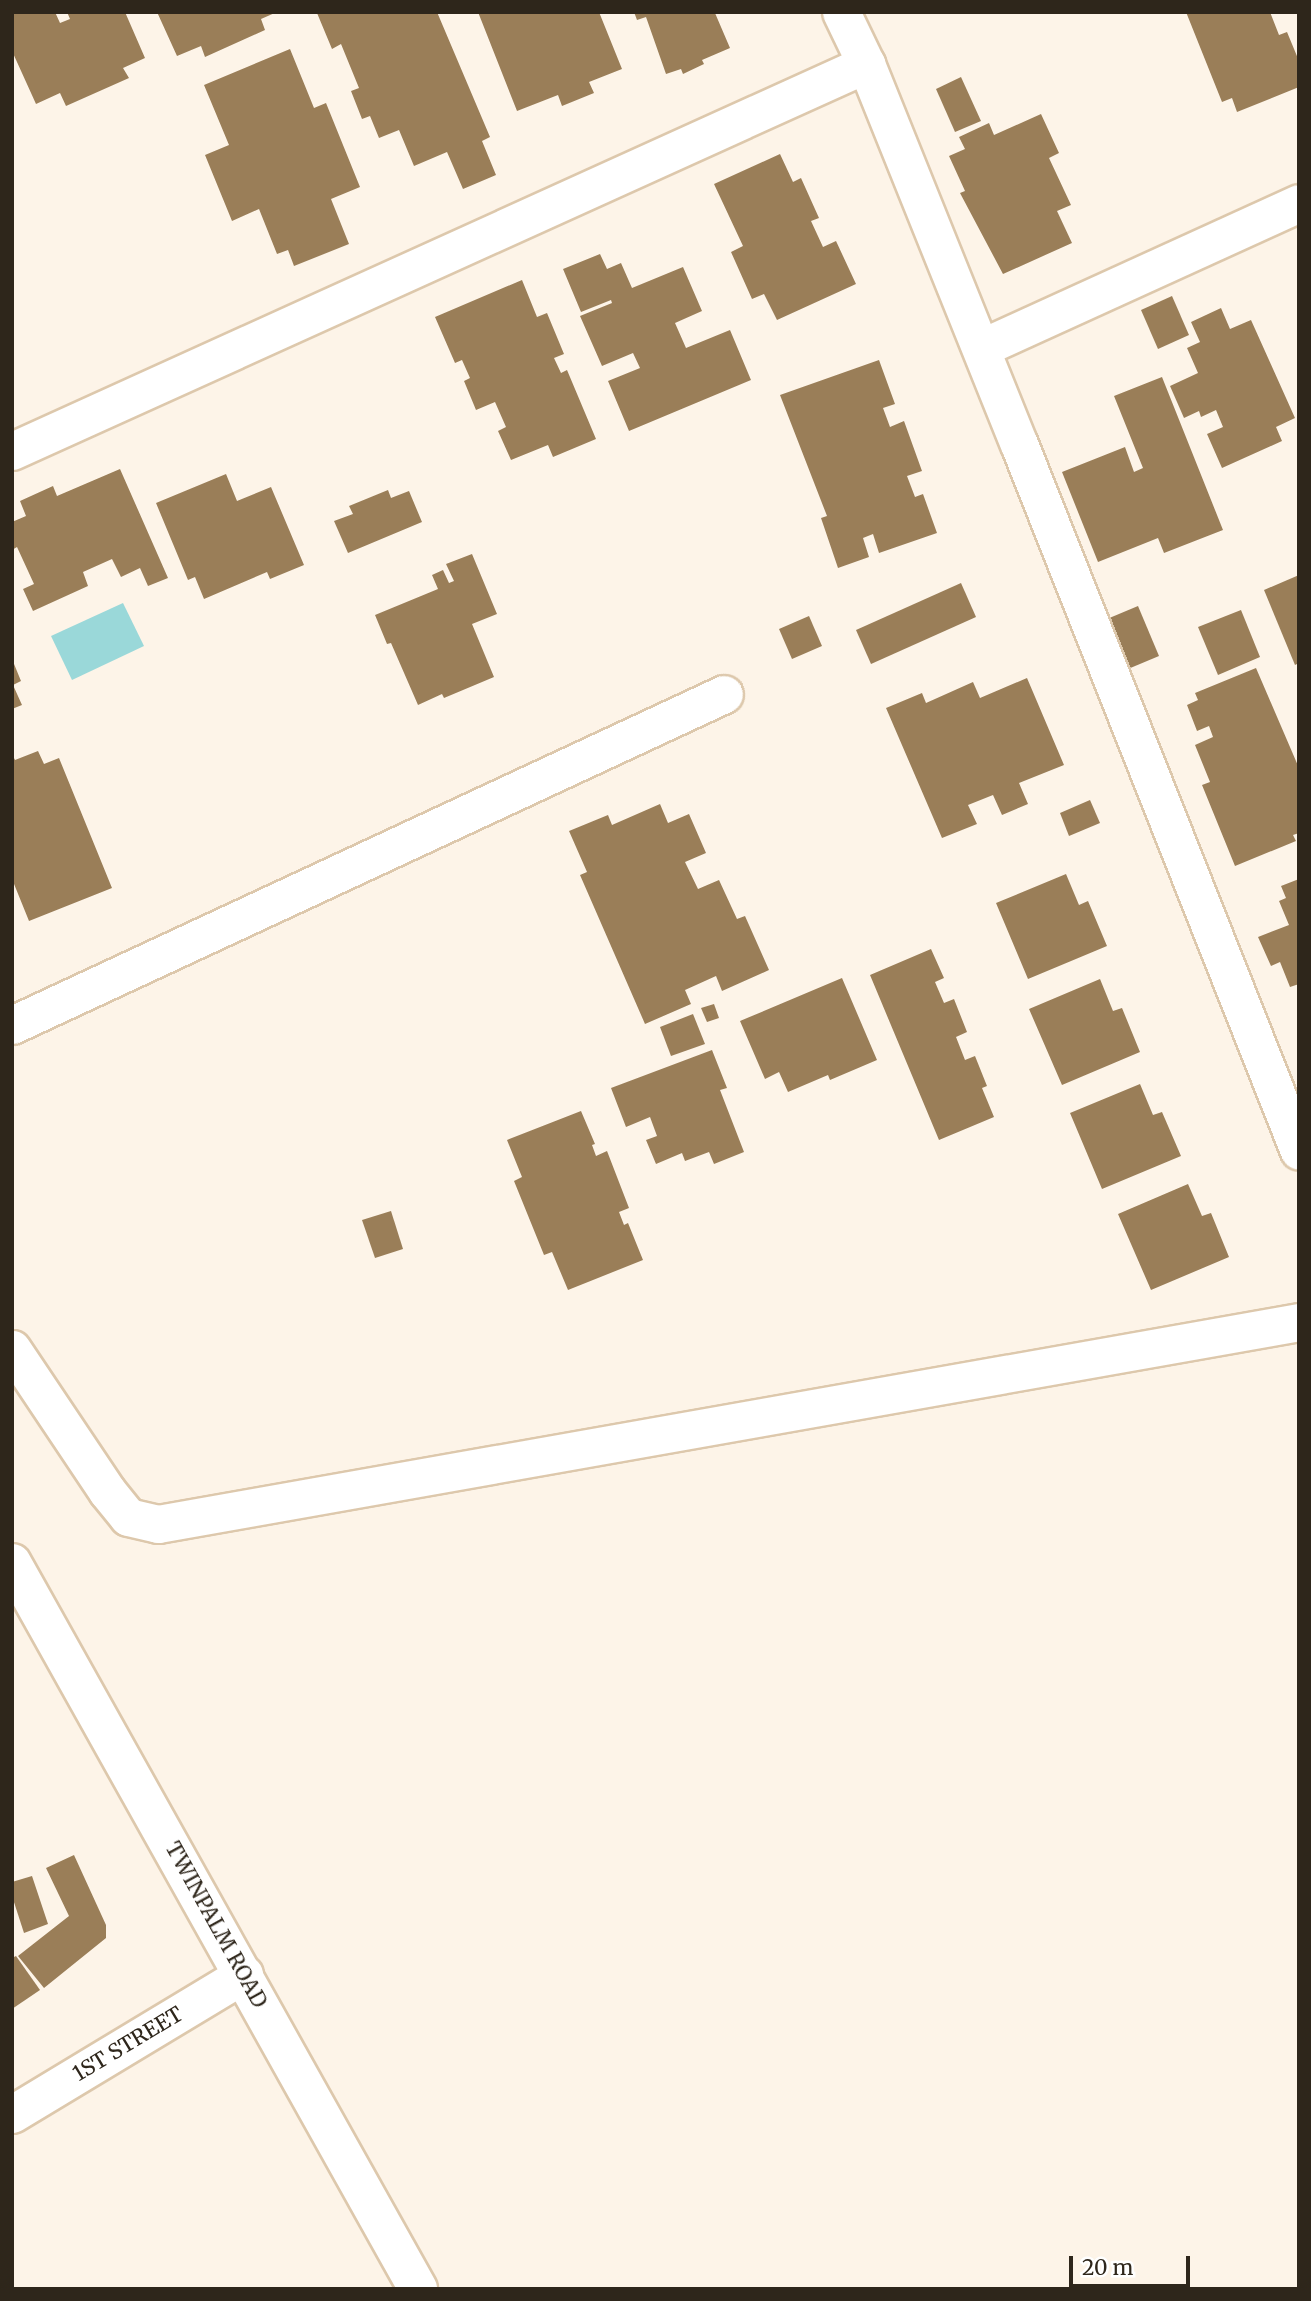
<!DOCTYPE html>
<style>
body{margin:0}
#map{position:relative;width:1311px;height:2301px;overflow:hidden;background:#fdf4e8;font-family:Merriweather,serif}
div>[style]{position:absolute}
[style*='--x']{left:calc(var(--x)*1px);top:calc(var(--y)*1px);width:calc(var(--w)*1px);rotate:calc(var(--a)*1deg)}
.water>*{inset:0;background:#9ad8d9}
.building>*{inset:0;background:#9a7e58}
.roads{filter:drop-shadow(2px 0 #ddc8ac) drop-shadow(-2px 0 #ddc8ac) drop-shadow(0 2px #ddc8ac) drop-shadow(0 -2px #ddc8ac)}
.street>*{height:37px;margin:-18.5px;padding:0 18.5px;transform-origin:18.5px;border-radius:18.5px;background:#fff}
.secondary>*{height:38px;margin:-19px;padding:0 19px;transform-origin:19px;border-radius:19px;background:#fff}
span{translate:-50% -50%;white-space:nowrap;text-align:center;line-height:1.15;-webkit-text-stroke:5px #fff;paint-order:stroke}
.street-label{font-size:21px;color:#2e261b}
.frame{position:absolute;inset:0;border:14px solid #2e261b;pointer-events:none}
.scale{position:absolute;left:1069px;top:2256px;width:121px;height:32px;box-sizing:border-box;border:4px solid #2e261b;border-top:0;padding-left:9px;font-size:21px;line-height:24px;white-space:nowrap;color:#2e261b;-webkit-text-stroke:5px #fff;paint-order:stroke}
</style>
<div id="map">
<div class="water">
<div style="clip-path:polygon(123px 603px,144px 646px,72px 680px,51px 636px)"></div>
</div>
<div class="building">
<div style="clip-path:polygon(12px 12px,55px 12px,60px 23px,70px 19px,67px 12px,125px 12px,145px 58px,123px 68px,129px 78px,66px 106px,60px 93px,36px 104px,12px 51px)"></div>
<div style="clip-path:polygon(157px 12px,277px 12px,261px 19px,265px 30px,205px 57px,201px 46px,177px 56px)"></div>
<div style="clip-path:polygon(437px 12px,490px 137px,482px 141px,496px 175px,463px 189px,447px 152px,414px 166px,399px 130px,379px 138px,370px 116px,362px 119px,351px 91px,359px 88px,341px 44px,332px 49px,317px 13px)"></div>
<div style="clip-path:polygon(478px 12px,599px 12px,622px 69px,589px 82px,594px 93px,562px 106px,558px 95px,517px 111px)"></div>
<div style="clip-path:polygon(634px 12px,715px 13px,730px 48px,702px 60px,704px 64px,683px 74px,681px 69px,666px 74px,646px 17px,637px 20px)"></div>
<div style="clip-path:polygon(1186px 12px,1270px 12px,1279px 35px,1287px 32px,1299px 61px,1299px 87px,1237px 112px,1232px 98px,1222px 102px)"></div>
<div style="clip-path:polygon(290px 49px,314px 108px,326px 103px,360px 187px,331px 199px,349px 244px,294px 266px,288px 250px,277px 254px,259px 209px,232px 221px,205px 155px,229px 145px,204px 85px)"></div>
<div style="clip-path:polygon(961px 77px,981px 121px,955px 132px,936px 89px)"></div>
<div style="clip-path:polygon(1041px 114px,1059px 153px,1049px 158px,1071px 205px,1057px 211px,1072px 243px,1003px 274px,960px 193px,965px 191px,949px 156px,965px 149px,959px 137px,989px 123px,994px 135px)"></div>
<div style="clip-path:polygon(780px 154px,793px 182px,801px 178px,819px 218px,811px 221px,823px 247px,836px 241px,856px 284px,777px 320px,764px 294px,752px 299px,731px 252px,743px 246px,714px 184px)"></div>
<div style="clip-path:polygon(600px 254px,607px 269px,621px 263px,632px 288px,683px 267px,702px 311px,675px 323px,686px 348px,730px 330px,751px 380px,629px 431px,608px 381px,640px 368px,633px 353px,602px 366px,580px 316px,612px 303px,611px 300px,581px 312px,563px 269px)"></div>
<div style="clip-path:polygon(522px 280px,537px 317px,547px 313px,564px 354px,554px 358px,561px 373px,567px 370px,596px 439px,553px 457px,548px 445px,511px 460px,498px 431px,506px 427px,495px 402px,476px 410px,464px 381px,470px 378px,462px 360px,455px 363px,435px 317px)"></div>
<div style="clip-path:polygon(1172px 296px,1189px 335px,1158px 349px,1141px 310px)"></div>
<div style="clip-path:polygon(1221px 308px,1230px 329px,1251px 320px,1295px 418px,1276px 427px,1282px 441px,1222px 468px,1207px 434px,1223px 427px,1216px 410px,1201px 417px,1199px 411px,1184px 418px,1170px 386px,1198px 373px,1187px 348px,1200px 342px,1191px 322px)"></div>
<div style="clip-path:polygon(879px 360px,895px 404px,883px 408px,890px 427px,904px 421px,922px 471px,907px 476px,915px 497px,923px 494px,937px 533px,879px 553px,873px 534px,863px 538px,869px 557px,838px 568px,821px 518px,827px 516px,780px 395px)"></div>
<div style="clip-path:polygon(1162px 377px,1223px 530px,1164px 553px,1158px 538px,1098px 562px,1062px 472px,1125px 447px,1134px 472px,1143px 468px,1114px 396px)"></div>
<div style="clip-path:polygon(120px 469px,168px 578px,148px 586px,140px 568px,121px 577px,112px 559px,83px 572px,88px 586px,33px 611px,23px 589px,34px 584px,17px 547px,12px 550px,12px 522px,26px 516px,20px 501px,53px 486px,57px 496px)"></div>
<div style="clip-path:polygon(226px 474px,237px 501px,271px 487px,304px 565px,270px 579px,267px 572px,204px 599px,195px 577px,188px 580px,156px 503px)"></div>
<div style="clip-path:polygon(388px 490px,391px 498px,409px 491px,422px 522px,348px 553px,334px 521px,353px 514px,349px 506px)"></div>
<div style="clip-path:polygon(472px 554px,497px 614px,472px 624px,494px 677px,444px 698px,442px 694px,418px 705px,391px 643px,387px 644px,375px 615px,438px 589px,432px 575px,443px 570px,449px 583px,454px 581px,446px 564px)"></div>
<div style="clip-path:polygon(1299px 575px,1299px 663px,1295px 665px,1264px 590px)"></div>
<div style="clip-path:polygon(961px 583px,976px 617px,871px 664px,856px 630px)"></div>
<div style="clip-path:polygon(1138px 606px,1159px 656px,1128px 669px,1107px 619px)"></div>
<div style="clip-path:polygon(1241px 610px,1260px 657px,1218px 675px,1198px 627px)"></div>
<div style="clip-path:polygon(809px 616px,822px 646px,792px 659px,779px 629px)"></div>
<div style="clip-path:polygon(12px 659px,21px 681px,13px 685px,22px 705px,12px 709px)"></div>
<div style="clip-path:polygon(1256px 668px,1299px 768px,1299px 833px,1293px 835px,1296px 841px,1235px 866px,1202px 785px,1210px 782px,1195px 745px,1213px 737px,1209px 726px,1197px 731px,1187px 705px,1198px 700px,1195px 693px)"></div>
<div style="clip-path:polygon(1027px 678px,1064px 765px,1019px 783px,1028px 804px,1002px 815px,993px 795px,968px 805px,977px 824px,942px 838px,886px 708px,922px 693px,926px 703px,973px 682px,980px 698px)"></div>
<div style="clip-path:polygon(38px 751px,44px 764px,59px 758px,112px 888px,29px 921px,12px 879px,12px 754px,15px 760px)"></div>
<div style="clip-path:polygon(1090px 800px,1100px 823px,1069px 836px,1060px 813px)"></div>
<div style="clip-path:polygon(660px 804px,668px 823px,689px 814px,706px 853px,685px 862px,698px 889px,719px 880px,737px 919px,745px 916px,769px 970px,722px 991px,716px 976px,685px 990px,691px 1004px,645px 1024px,580px 875px,587px 872px,569px 831px,608px 815px,612px 825px)"></div>
<div style="clip-path:polygon(1066px 874px,1079px 905px,1088px 901px,1107px 946px,1028px 979px,996px 903px)"></div>
<div style="clip-path:polygon(1299px 879px,1299px 984px,1290px 987px,1280px 962px,1271px 966px,1258px 937px,1289px 925px,1279px 901px,1286px 898px,1281px 886px)"></div>
<div style="clip-path:polygon(931px 949px,944px 978px,935px 982px,944px 1003px,954px 999px,967px 1032px,956px 1037px,965px 1060px,975px 1056px,987px 1086px,982px 1088px,994px 1117px,939px 1140px,870px 975px)"></div>
<div style="clip-path:polygon(842px 978px,877px 1060px,830px 1080px,828px 1075px,788px 1092px,779px 1072px,765px 1079px,740px 1021px)"></div>
<div style="clip-path:polygon(1100px 979px,1113px 1011px,1122px 1008px,1140px 1052px,1062px 1085px,1029px 1009px)"></div>
<div style="clip-path:polygon(714px 1004px,719px 1018px,707px 1022px,701px 1008px)"></div>
<div style="clip-path:polygon(693px 1014px,705px 1044px,671px 1056px,660px 1027px)"></div>
<div style="clip-path:polygon(712px 1050px,727px 1088px,720px 1090px,744px 1152px,714px 1164px,709px 1152px,685px 1161px,682px 1153px,656px 1164px,646px 1140px,657px 1136px,650px 1117px,626px 1127px,611px 1088px)"></div>
<div style="clip-path:polygon(1140px 1084px,1153px 1115px,1162px 1112px,1181px 1156px,1102px 1189px,1070px 1113px)"></div>
<div style="clip-path:polygon(581px 1111px,595px 1144px,592px 1145px,596px 1156px,607px 1151px,629px 1208px,619px 1212px,624px 1225px,628px 1223px,643px 1260px,568px 1290px,552px 1252px,544px 1255px,514px 1181px,522px 1177px,507px 1140px)"></div>
<div style="clip-path:polygon(1188px 1184px,1202px 1216px,1211px 1213px,1229px 1257px,1151px 1290px,1118px 1214px)"></div>
<div style="clip-path:polygon(391px 1211px,403px 1249px,375px 1258px,362px 1220px)"></div>
<div style="clip-path:polygon(74px 1855px,106px 1925px,106px 1938px,44px 1988px,18px 1956px,69px 1916px,46px 1868px)"></div>
<div style="clip-path:polygon(32px 1876px,48px 1924px,24px 1933px,12px 1896px,12px 1882px)"></div>
<div style="clip-path:polygon(16px 1956px,40px 1990px,12px 2009px,12px 1958px)"></div>
</div>
<div class="roads">
<div class="street">
<div style="--x:841;--y:12;--w:58;--a:64.3"></div>
<div style="--x:866;--y:64;--w:410;--a:68.1"></div>
<div style="--x:1019;--y:444;--w:760;--a:68.39"></div>
<div style="--x:981;--y:348;--w:349;--a:-24.5"></div>
<div style="--x:12;--y:451;--w:938;--a:-24.38"></div>
<div style="--x:12;--y:1025;--w:785;--a:-24.93"></div>
<div style="--x:12;--y:1349;--w:171;--a:56.2"></div>
<div style="--x:107;--y:1491;--w:33;--a:51"></div>
<div style="--x:128;--y:1517;--w:31;--a:13"></div>
<div style="--x:158;--y:1524;--w:1159;--a:-10.04"></div>
<div style="--x:12;--y:2114;--w:271;--a:-31.1"></div>
</div>
<div class="secondary">
<div style="--x:12;--y:1563;--w:832;--a:60.78"></div>
</div>
</div>
<div class="street-label">
<span style="left:216px;top:1925px;rotate:61deg">TWINPALM ROAD</span>
<span style="left:128px;top:2044px;rotate:-31deg">1ST STREET</span>
</div>
<div class="frame"></div>
<div class="scale">20 m</div>
</div>
